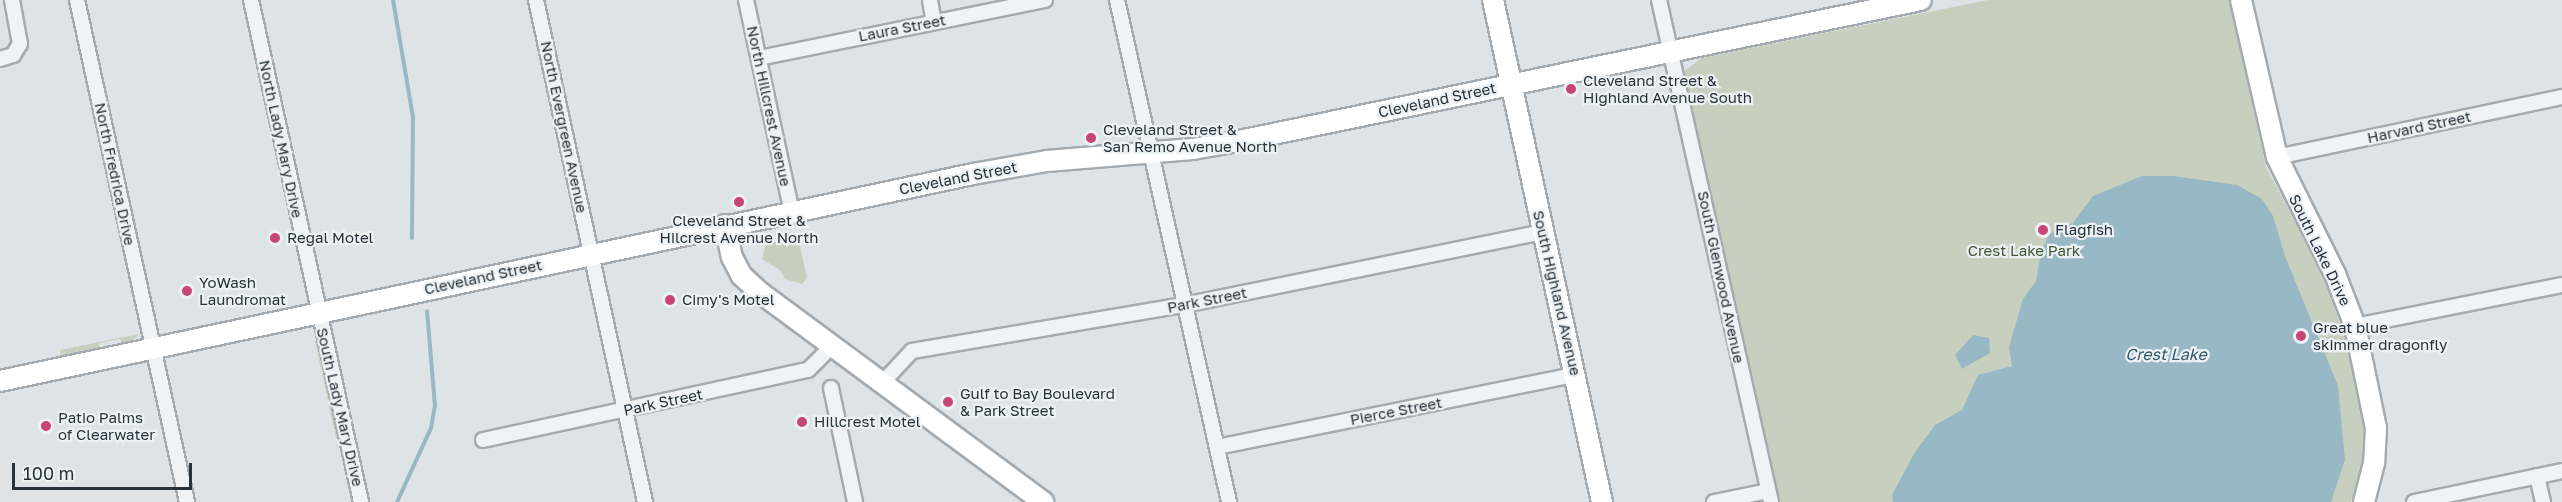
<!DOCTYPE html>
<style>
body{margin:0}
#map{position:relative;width:2562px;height:502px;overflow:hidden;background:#dde3e6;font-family:"Golos Text",sans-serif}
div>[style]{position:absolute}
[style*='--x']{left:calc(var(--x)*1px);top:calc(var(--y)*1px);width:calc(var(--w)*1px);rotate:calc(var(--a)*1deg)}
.green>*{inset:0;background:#c7d0be}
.water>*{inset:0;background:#99b8c5}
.stream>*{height:4px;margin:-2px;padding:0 2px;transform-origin:2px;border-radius:2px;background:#99b8c5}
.roads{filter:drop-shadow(2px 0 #a3abb0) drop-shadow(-2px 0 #a3abb0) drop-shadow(0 2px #a3abb0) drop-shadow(0 -2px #a3abb0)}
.street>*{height:14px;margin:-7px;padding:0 7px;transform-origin:7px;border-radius:7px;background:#eff3f5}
.secondary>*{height:20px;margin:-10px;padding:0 10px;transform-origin:10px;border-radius:10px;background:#fff}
.dots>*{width:16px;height:16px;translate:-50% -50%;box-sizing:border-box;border:3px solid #ecf1f4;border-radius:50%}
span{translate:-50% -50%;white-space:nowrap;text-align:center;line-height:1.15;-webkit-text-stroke:4.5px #ecf1f4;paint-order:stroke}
.street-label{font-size:15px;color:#27333c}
.poi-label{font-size:15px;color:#27333c}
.left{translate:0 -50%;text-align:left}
.park-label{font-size:15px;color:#435735}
.water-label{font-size:16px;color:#335a6e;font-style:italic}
.scale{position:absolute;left:12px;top:463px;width:180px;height:27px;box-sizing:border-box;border:3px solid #27333c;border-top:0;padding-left:8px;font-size:18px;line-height:21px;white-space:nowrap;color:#27333c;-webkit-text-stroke:4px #ecf1f4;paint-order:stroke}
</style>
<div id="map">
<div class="green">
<div style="clip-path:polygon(1988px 0,2229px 0,2266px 167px,2321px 272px,2349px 348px,2363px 416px,2364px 453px,2351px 502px,1778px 502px,1684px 71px,1702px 58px)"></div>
<div style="clip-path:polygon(793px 239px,800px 246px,807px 278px,802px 284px,785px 279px,780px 270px,762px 259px,766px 244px)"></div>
<div style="clip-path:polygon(139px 334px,132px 341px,122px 344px,120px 339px,99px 343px,100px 348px,62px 357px,60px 350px)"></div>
<div style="clip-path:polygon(315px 341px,319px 341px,340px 435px,336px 438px)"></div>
</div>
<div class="water">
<div style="clip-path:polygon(2142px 176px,2174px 176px,2237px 185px,2262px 199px,2273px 216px,2285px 256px,2338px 386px,2345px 460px,2331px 502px,1893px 502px,1892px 495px,1915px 452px,1935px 425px,1962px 410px,1978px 375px,2012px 366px,2009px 347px,2023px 299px,2036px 281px,2041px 253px,2049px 234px,2073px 223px,2093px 196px)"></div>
<div style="clip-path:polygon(1973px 335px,1989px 338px,1990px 353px,1962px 369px,1955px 355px)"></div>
</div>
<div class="stream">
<div style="--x:393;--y:0;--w:119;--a:80.3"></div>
<div style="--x:413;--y:117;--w:121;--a:90.5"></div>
<div style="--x:397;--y:502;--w:81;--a:-65.3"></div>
<div style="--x:431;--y:428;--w:22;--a:-80"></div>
<div style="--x:435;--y:406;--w:95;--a:-94.8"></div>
</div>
<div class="roads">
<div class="street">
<div style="--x:77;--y:0;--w:514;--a:77.64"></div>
<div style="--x:251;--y:0;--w:514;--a:77.64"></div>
<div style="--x:536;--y:0;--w:514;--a:77.75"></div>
<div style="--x:746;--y:0;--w:217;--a:77.8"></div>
<div style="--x:930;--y:0;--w:22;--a:80"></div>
<div style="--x:1117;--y:0;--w:514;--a:77.42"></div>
<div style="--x:1659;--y:0;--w:514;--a:77.42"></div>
<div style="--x:759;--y:58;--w:292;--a:-11.5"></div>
<div style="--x:0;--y:59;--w:14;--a:-17"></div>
<div style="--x:13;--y:55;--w:13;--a:-58"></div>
<div style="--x:20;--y:44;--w:45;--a:-100.3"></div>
<div style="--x:2277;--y:157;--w:291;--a:-11.9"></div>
<div style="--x:2355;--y:326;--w:211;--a:-11.2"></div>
<div style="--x:883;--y:382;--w:42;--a:-46.9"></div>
<div style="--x:912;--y:351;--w:276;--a:-9.6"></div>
<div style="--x:1184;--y:305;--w:366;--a:-11.5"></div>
<div style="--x:831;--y:388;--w:116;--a:78.1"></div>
<div style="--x:483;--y:440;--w:332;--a:-12.2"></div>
<div style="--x:808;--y:370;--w:34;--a:-45"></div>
<div style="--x:1217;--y:447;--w:365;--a:-11.4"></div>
<div style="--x:2537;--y:476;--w:27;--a:77"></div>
<div style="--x:1714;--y:502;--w:55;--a:-11.5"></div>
<div style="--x:2414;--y:502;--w:151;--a:-11.8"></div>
</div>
<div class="secondary">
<div style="--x:1493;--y:0;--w:514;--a:77.75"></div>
<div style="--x:2241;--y:0;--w:161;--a:77.1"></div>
<div style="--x:2277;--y:157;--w:131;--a:63.6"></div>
<div style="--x:2335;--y:274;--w:56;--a:69"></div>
<div style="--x:2355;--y:326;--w:104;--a:78.4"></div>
<div style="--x:2376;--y:428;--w:35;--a:93"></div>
<div style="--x:2374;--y:463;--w:40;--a:104.4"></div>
<div style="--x:725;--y:225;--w:33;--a:78"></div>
<div style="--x:732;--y:257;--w:20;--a:63"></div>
<div style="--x:741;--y:275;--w:23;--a:43"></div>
<div style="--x:758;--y:291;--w:355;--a:36.5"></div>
<div style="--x:0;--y:381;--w:995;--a:-12.01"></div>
<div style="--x:973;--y:174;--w:75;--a:-10"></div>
<div style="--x:1047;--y:161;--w:146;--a:-4.7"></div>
<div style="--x:1193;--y:149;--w:57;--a:-10.1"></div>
<div style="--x:1249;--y:139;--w:686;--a:-11.69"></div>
</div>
</div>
<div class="dots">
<div style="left:1571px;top:89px;background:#c84575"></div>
<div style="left:1091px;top:138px;background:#c84575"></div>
<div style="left:739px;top:202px;background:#c84575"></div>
<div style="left:2043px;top:230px;background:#c84575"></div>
<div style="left:275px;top:238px;background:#c84575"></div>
<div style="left:187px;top:291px;background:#c84575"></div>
<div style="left:670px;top:300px;background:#c84575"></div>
<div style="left:2301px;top:336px;background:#c84575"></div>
<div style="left:948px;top:402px;background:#c84575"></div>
<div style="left:802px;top:422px;background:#c84575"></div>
<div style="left:46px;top:426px;background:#c84575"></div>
</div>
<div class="street-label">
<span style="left:902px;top:28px;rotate:-11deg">Laura Street</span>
<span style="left:1437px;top:100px;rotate:-12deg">Cleveland Street</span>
<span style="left:769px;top:106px;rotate:78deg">North Hillcrest Avenue</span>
<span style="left:564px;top:127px;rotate:78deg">North Evergreen Avenue</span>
<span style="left:2419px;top:127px;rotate:-12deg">Harvard Street</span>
<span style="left:281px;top:139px;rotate:78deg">North Lady Mary Drive</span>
<span style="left:115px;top:174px;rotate:78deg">North Fredrica Drive</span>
<span style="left:958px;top:178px;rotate:-11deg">Cleveland Street</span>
<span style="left:2320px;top:250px;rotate:64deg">South Lake Drive</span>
<span style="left:483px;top:277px;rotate:-12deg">Cleveland Street</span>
<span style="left:1721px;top:277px;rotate:78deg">South Glenwood Avenue</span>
<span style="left:1557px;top:293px;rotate:77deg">South Highland Avenue</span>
<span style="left:1207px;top:300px;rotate:-11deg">Park Street</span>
<span style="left:663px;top:402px;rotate:-12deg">Park Street</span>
<span style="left:340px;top:407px;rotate:77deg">South Lady Mary Drive</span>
<span style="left:1396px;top:411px;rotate:-11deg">Pierce Street</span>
</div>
<div class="poi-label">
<span class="left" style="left:1583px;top:89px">Cleveland Street &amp;<br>Highland Avenue South</span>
<span class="left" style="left:1103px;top:138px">Cleveland Street &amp;<br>San Remo Avenue North</span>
<span style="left:739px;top:229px">Cleveland Street &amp;<br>Hilcrest Avenue North</span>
<span class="left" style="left:2055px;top:230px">Flagfish</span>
<span class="left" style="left:287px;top:238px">Regal Motel</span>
<span class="left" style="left:199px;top:291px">YoWash<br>Laundromat</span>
<span class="left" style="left:682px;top:300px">Cimy's Motel</span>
<span class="left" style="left:2313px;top:336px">Great blue<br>skimmer dragonfly</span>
<span class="left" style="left:960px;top:402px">Gulf to Bay Boulevard<br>&amp; Park Street</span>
<span class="left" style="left:58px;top:426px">Patio Palms<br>of Clearwater</span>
<span class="left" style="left:814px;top:422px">Hillcrest Motel</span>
</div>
<div class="park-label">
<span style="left:2024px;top:251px">Crest Lake Park</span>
</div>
<div class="water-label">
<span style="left:2166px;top:354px">Crest Lake</span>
</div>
<div class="scale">100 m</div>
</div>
